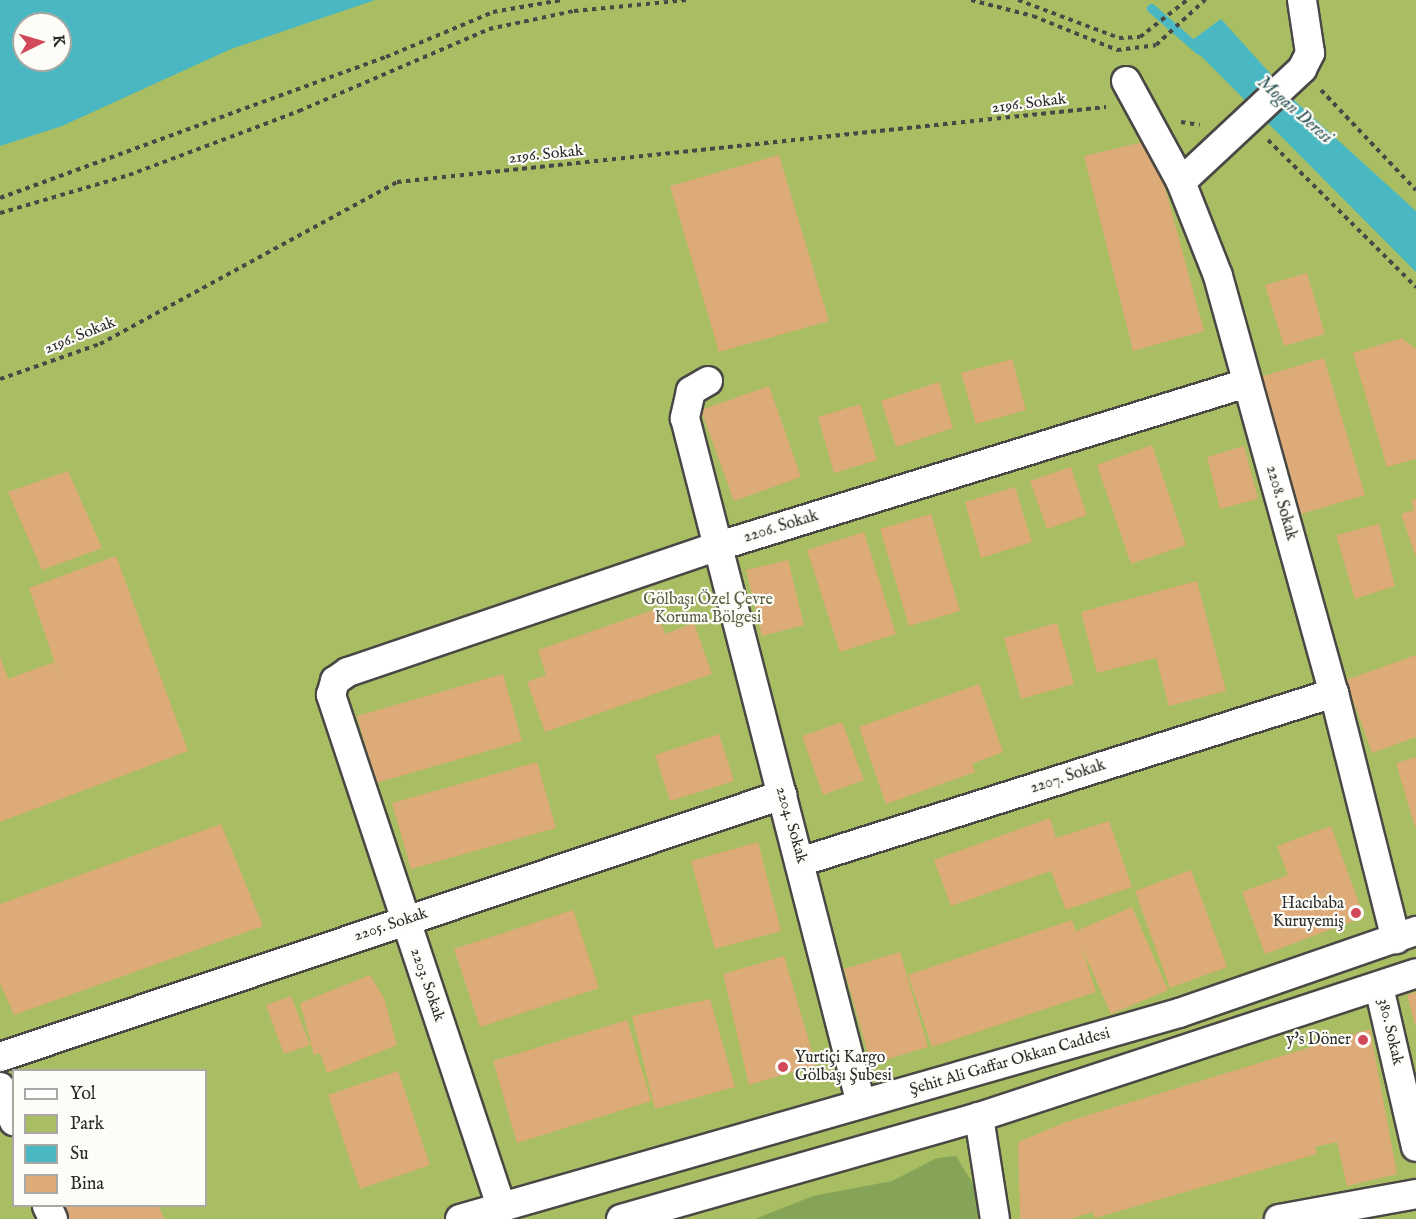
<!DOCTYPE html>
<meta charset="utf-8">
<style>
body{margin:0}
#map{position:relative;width:1416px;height:1219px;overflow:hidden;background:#f4ecd8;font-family:"IM FELL English",serif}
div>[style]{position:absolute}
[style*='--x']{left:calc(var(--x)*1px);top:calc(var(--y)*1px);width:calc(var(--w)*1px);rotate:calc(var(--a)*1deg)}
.green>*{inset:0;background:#a9bd62}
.forest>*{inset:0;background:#86a458}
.water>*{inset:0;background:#4ab8c3}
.stream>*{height:9px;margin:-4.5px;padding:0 4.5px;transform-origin:4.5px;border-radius:4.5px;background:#4ab8c3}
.building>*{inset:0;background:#ddab77}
.path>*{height:4px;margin-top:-2px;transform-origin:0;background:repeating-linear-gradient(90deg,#494845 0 4.5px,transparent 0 9px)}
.roads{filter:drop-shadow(2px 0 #494845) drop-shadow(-2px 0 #494845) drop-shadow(0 2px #494845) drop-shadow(0 -2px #494845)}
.minor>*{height:28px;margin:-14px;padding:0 14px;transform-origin:14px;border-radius:14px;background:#fff}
.dots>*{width:16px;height:16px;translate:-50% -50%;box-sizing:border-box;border:3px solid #fdfcf7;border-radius:50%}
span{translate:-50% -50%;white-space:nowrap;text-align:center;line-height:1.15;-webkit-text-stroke:4.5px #fdfcf7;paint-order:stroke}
.street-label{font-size:16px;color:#2b2b2b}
.park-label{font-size:16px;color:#575e3e}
.poi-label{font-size:16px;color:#2b2b2b}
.right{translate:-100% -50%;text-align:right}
.left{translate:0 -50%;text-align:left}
.water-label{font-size:18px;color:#365c60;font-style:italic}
.legend{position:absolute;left:12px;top:1069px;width:195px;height:138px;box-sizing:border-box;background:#fdfcf7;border:2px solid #a9a8a5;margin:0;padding:8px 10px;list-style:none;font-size:18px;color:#2b2b2b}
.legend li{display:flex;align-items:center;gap:12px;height:30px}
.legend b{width:30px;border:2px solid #a9a8a5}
.north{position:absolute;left:12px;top:12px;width:60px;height:60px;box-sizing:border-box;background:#fdfcf7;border:2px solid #a9a8a5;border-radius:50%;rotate:85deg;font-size:16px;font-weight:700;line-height:24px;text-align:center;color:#2b2b2b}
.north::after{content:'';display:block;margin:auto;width:21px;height:27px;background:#d1495b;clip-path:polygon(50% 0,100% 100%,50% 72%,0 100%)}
</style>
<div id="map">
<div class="green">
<div style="clip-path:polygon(evenodd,0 0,1416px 0,1416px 1219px,0 1219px,0 0,24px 24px,60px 24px,60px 60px,24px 60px,24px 24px,0 0,14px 1070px,206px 1070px,206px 1206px,14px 1206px,14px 1070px)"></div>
</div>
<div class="forest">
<div style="clip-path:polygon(956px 1156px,981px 1197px,983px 1219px,755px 1219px,813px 1196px,892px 1181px,937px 1158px)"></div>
</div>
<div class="water">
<div style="clip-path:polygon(evenodd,0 0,375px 0,231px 49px,62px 126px,0 146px,0 0,24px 24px,60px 24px,60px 60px,24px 60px,24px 24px)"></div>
<div style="clip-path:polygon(1221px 19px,1296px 102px,1416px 211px,1416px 272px,1188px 43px)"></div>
</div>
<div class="stream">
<div style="--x:1151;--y:8;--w:64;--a:41.2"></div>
</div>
<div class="building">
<div style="clip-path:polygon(1152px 140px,1204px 331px,1133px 351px,1084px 156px)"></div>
<div style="clip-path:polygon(779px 155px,829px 321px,719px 352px,670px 186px)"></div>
<div style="clip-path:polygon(1307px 273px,1325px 334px,1284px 346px,1265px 285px)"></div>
<div style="clip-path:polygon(1402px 338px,1416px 349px,1416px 459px,1387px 467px,1353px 353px)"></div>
<div style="clip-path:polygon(1324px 358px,1365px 495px,1301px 514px,1260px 377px)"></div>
<div style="clip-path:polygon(1012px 359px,1026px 410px,976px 424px,961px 373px)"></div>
<div style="clip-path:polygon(939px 382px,953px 428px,896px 447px,881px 401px)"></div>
<div style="clip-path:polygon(769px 386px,801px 477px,734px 501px,701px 410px)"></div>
<div style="clip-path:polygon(860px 404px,877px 460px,834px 473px,818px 417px)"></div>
<div style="clip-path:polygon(1152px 445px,1186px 545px,1131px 564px,1097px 465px)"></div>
<div style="clip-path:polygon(1244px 446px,1258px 499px,1220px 509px,1207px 457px)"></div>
<div style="clip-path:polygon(1071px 467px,1087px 515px,1047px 529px,1030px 481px)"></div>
<div style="clip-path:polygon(68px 471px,102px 548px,42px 570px,8px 492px)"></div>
<div style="clip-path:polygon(1015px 487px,1032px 542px,981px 558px,965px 502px)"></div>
<div style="clip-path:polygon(1416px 499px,1416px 557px,1401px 514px,1414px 510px,1411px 500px)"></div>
<div style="clip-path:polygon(931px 514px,960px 611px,909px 626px,880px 529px)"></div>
<div style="clip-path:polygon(1379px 524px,1395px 586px,1355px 599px,1336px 535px)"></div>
<div style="clip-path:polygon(864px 532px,896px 634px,840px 652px,807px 550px)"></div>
<div style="clip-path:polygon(116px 556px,188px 751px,0 822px,0 656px,8px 679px,54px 662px,61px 680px,29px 588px)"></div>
<div style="clip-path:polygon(788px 560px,804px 625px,762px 636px,746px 570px)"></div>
<div style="clip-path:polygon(1197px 581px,1226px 691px,1169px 706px,1156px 658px,1097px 673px,1081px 612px)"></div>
<div style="clip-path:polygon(656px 609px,665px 634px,694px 623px,712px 674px,545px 732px,527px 682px,546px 675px,538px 650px)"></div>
<div style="clip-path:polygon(1057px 623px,1074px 684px,1021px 699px,1004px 638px)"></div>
<div style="clip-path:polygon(1416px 655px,1416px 737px,1372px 753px,1346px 680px)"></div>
<div style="clip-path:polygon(503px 674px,522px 741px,376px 783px,357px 716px)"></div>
<div style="clip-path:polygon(979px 684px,1003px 752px,972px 764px,975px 772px,886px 804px,859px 727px)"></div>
<div style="clip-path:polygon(842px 722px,864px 780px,823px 795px,802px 736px)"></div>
<div style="clip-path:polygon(719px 734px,734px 781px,670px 801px,655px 755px)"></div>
<div style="clip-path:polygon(1416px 757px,1416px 827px,1415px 827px,1396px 763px)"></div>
<div style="clip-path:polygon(537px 762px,556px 828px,411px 869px,392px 803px)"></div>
<div style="clip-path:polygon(1050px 818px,1056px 838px,1109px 821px,1132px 887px,1066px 910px,1051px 871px,951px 906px,934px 860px)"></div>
<div style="clip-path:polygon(221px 824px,263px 926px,14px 1015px,0 983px,0 904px)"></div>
<div style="clip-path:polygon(1331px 826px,1364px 917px,1265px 954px,1242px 892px,1288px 875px,1277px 846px)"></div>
<div style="clip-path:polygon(758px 842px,781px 931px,715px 949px,691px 861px)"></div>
<div style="clip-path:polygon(1191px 870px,1227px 967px,1170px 988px,1135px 891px)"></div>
<div style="clip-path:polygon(1132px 907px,1168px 990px,1111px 1014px,1082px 948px,1096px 992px,932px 1047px,908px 975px,1072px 920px,1076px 931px)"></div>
<div style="clip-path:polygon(573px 910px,599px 988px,480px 1027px,454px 949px)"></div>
<div style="clip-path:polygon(900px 952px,928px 1047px,871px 1064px,844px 969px)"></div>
<div style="clip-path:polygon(784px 956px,816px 1065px,749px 1085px,723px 974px)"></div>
<div style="clip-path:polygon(370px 975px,384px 998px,397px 1045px,327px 1073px,320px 1053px,314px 1055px,300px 1003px)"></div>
<div style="clip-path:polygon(1416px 992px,1416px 1024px,1415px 1024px,1407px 995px)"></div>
<div style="clip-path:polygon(291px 996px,310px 1045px,284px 1054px,266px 1005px)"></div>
<div style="clip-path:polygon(710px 999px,735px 1087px,655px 1109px,632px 1016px)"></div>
<div style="clip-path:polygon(627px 1020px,651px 1101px,517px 1143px,493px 1061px)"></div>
<div style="clip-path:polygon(1370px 1029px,1397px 1174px,1347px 1186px,1337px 1142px,1315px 1147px,1317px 1154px,1095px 1218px,1093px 1212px,1070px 1219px,1020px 1219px,1018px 1142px,1066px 1122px)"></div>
<div style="clip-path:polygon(398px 1071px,430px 1165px,360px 1189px,328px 1095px)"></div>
<div style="clip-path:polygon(63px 1206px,159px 1206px,164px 1219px,68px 1219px)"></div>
</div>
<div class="path">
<div style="--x:971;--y:0;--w:64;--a:14.5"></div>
<div style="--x:1033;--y:16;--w:91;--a:22"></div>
<div style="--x:1117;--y:50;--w:39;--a:-7"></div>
<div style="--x:1156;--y:45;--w:67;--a:-42.6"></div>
<div style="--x:1018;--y:0;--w:108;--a:20.6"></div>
<div style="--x:1119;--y:38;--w:21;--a:-3"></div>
<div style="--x:1140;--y:37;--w:60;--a:-38.2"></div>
<div style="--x:1321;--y:90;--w:138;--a:46.5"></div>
<div style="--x:1181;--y:122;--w:19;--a:9"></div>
<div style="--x:1268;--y:140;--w:209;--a:44.8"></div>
<div style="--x:0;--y:198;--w:411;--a:-20.1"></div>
<div style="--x:386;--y:57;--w:116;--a:-22.8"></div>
<div style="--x:493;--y:12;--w:70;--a:-9.9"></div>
<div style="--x:0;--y:213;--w:134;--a:-16.4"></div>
<div style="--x:129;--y:175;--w:182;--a:-20.6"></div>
<div style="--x:299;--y:111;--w:207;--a:-23.3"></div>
<div style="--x:489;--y:29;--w:87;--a:-12"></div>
<div style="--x:574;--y:11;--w:116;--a:-5.5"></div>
<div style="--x:0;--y:379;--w:106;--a:-19.3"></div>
<div style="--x:100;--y:344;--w:338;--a:-28.6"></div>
<div style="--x:397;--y:182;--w:713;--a:-6.04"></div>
</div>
<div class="roads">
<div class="minor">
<div style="--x:1126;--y:81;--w:115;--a:61.4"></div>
<div style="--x:1181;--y:182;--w:101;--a:68.5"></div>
<div style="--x:1218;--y:276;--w:433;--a:74.5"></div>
<div style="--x:1334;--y:693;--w:254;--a:75.9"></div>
<div style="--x:1181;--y:182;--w:166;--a:-43"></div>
<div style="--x:1302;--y:69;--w:18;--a:-63"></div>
<div style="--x:1310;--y:53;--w:54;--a:-98.6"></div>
<div style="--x:708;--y:381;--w:20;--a:150"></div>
<div style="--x:691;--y:391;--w:28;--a:103"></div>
<div style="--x:685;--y:418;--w:708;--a:75.61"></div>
<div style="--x:803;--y:861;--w:557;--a:-17.56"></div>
<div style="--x:1379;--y:987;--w:164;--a:77"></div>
<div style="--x:0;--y:1057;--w:825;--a:-18.52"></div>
<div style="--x:0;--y:1087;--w:37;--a:68"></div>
<div style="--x:979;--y:1117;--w:103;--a:81.1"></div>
<div style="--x:47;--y:1206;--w:14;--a:65"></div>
<div style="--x:501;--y:1206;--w:539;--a:-108.4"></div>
<div style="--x:331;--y:695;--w:15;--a:-74"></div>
<div style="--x:335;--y:681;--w:16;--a:-35"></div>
<div style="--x:348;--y:672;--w:395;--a:-18.8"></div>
<div style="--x:722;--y:545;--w:549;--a:-17.15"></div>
<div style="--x:460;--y:1219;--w:748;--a:-15.99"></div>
<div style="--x:1179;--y:1013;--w:251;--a:-19.1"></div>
<div style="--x:621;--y:1219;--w:372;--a:-15.9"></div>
<div style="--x:979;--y:1117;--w:460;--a:-18.2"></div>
<div style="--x:1279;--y:1219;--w:139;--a:-10.3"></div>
</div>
</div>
<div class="dots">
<div style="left:1356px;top:913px;background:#d1495b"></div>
<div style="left:1363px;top:1040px;background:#d1495b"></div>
<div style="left:783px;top:1067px;background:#d1495b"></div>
</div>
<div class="street-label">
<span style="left:1029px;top:104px;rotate:-7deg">2196. Sokak</span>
<span style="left:546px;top:155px;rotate:-6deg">2196. Sokak</span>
<span style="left:80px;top:336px;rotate:-22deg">2196. Sokak</span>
<span style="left:1281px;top:503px;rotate:74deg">2208. Sokak</span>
<span style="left:781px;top:527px;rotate:-17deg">2206. Sokak</span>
<span style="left:1068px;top:777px;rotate:-18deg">2207. Sokak</span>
<span style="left:791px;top:825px;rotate:74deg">2204. Sokak</span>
<span style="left:391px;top:925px;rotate:-18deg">2205. Sokak</span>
<span style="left:427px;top:985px;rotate:71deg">2203. Sokak</span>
<span style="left:1390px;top:1032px;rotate:77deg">380. Sokak</span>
<span style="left:1010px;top:1062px;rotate:-16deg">Şehit Ali Gaffar Okkan Caddesi</span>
</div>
<div class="park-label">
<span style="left:708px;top:609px">Gölbaşı Özel Çevre<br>Koruma Bölgesi</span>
</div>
<div class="poi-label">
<span class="right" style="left:1344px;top:913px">Hacıbaba<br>Kuruyemiş</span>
<span class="right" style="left:1351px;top:1040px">y's Döner</span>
<span class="left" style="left:795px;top:1067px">Yurtiçi Kargo<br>Gölbaşı Şubesi</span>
</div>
<div class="water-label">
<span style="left:1294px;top:111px;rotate:41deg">Mogan Deresi</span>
</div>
<ul class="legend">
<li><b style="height:8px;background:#fff"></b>Yol</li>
<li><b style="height:16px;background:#a9bd62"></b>Park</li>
<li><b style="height:16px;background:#4ab8c3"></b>Su</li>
<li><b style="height:16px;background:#ddab77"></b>Bina</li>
</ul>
<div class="north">K</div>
</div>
